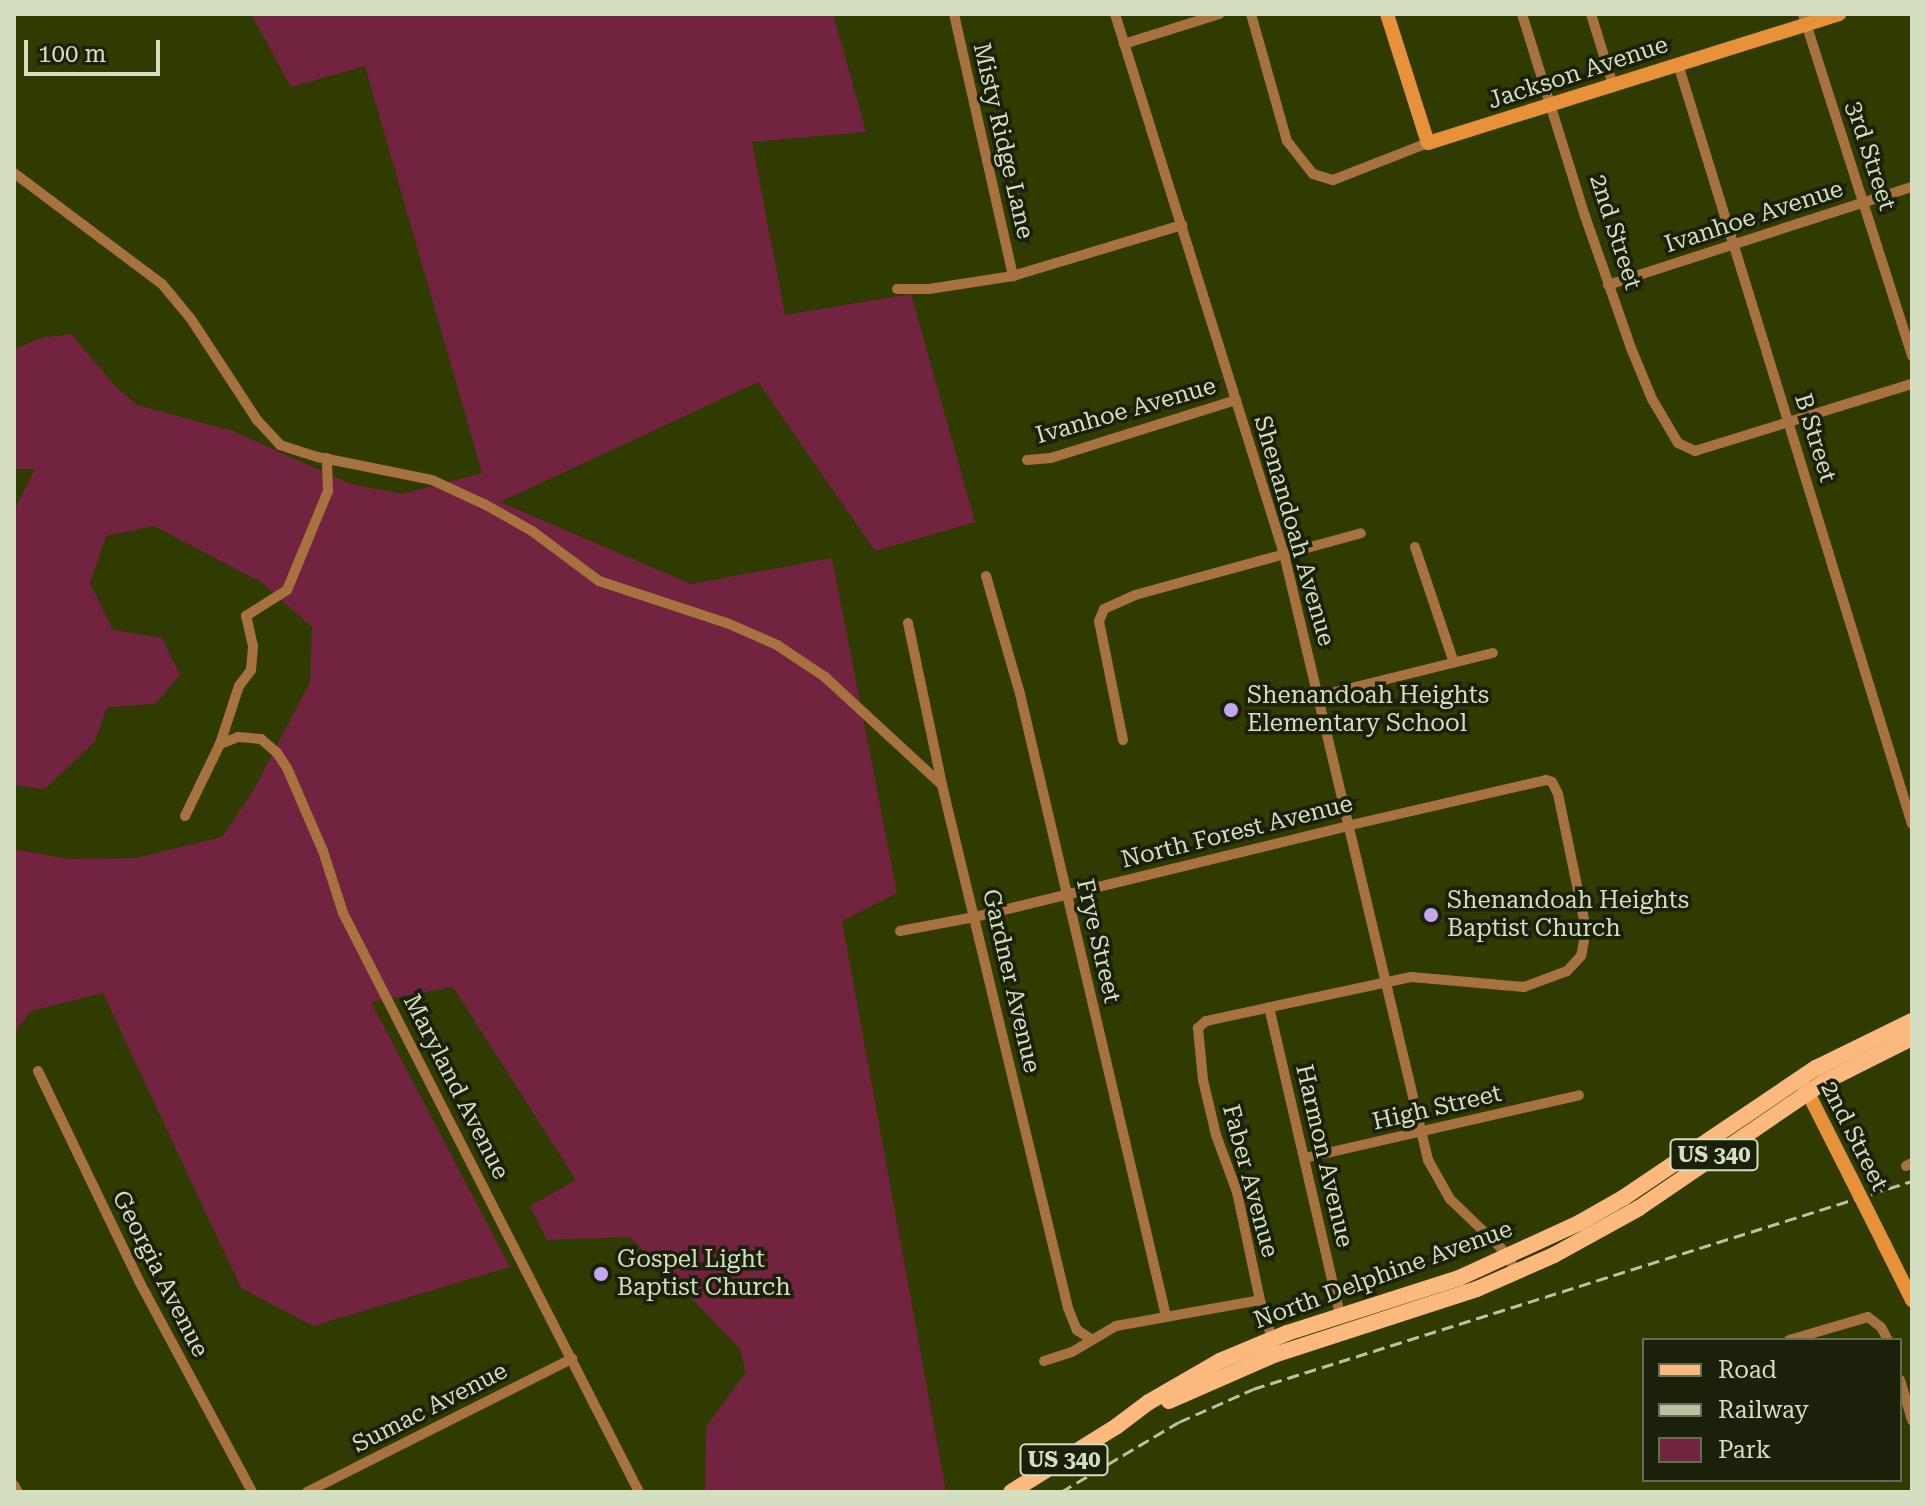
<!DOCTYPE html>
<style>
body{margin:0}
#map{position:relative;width:1926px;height:1506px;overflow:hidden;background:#2f3b01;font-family:"Roboto Serif",serif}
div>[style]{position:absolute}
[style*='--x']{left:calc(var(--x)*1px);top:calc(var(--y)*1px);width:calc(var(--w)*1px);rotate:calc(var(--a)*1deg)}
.green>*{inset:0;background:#72233f}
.street>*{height:10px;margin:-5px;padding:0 5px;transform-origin:5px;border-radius:5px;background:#a77240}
.secondary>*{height:14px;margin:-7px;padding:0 7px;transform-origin:7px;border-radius:7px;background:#e7923a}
.primary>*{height:16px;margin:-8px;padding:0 8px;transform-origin:8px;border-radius:8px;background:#fbb97d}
.rail>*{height:3px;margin-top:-1.5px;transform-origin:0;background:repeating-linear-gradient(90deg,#b9c3a1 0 12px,transparent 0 18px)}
.secondary-bridge>*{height:14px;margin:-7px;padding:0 7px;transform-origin:7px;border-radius:7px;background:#e7923a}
.dots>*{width:22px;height:22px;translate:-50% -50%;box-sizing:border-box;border:4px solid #1a2009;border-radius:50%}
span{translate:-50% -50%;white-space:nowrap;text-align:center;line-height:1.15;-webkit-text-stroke:7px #1a2009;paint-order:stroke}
.shield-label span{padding:2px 6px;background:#1a2009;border:2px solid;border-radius:6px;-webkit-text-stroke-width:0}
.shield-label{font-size:22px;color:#d4dec1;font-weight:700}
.street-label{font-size:24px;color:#d4dec1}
.poi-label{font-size:24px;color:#d4dec1}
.left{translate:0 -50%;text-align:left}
.frame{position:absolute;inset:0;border:16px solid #d4dec1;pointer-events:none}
.legend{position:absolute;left:1642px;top:1338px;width:260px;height:144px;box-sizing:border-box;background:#1a2009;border:2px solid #646c53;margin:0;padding:10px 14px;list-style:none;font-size:24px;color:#d4dec1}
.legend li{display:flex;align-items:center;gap:16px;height:40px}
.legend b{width:40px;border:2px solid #646c53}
.scale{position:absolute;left:24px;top:40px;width:136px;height:36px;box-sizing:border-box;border:4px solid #d4dec1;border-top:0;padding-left:10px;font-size:24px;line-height:28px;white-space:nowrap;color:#d4dec1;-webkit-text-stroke:6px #1a2009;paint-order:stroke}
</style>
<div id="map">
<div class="green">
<div style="clip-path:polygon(251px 14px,833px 14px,866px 132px,752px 142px,785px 315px,911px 294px,975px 522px,875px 551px,758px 382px,500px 502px,691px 584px,832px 558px,897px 893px,842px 921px,946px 1492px,705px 1492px,706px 1427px,746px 1372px,740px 1349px,661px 1266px,629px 1237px,547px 1240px,530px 1206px,576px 1180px,453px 987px,371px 1002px,510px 1267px,313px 1326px,241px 1288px,103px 993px,31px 1011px,14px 1033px,14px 849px,68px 859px,136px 858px,222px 837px,252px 793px,310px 682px,312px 627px,261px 582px,154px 526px,106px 536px,90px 583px,113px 630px,162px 638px,180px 675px,155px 704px,107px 707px,95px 741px,45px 789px,14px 785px,14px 510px,35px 469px,14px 469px,14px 349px,41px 338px,71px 334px,116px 387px,137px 405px,233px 431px,351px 484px,402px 494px,482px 473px,365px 66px,291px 87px)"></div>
</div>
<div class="street">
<div style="--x:954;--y:14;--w:269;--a:77.3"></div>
<div style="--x:1115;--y:14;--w:566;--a:72.62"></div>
<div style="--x:1284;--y:554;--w:623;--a:76.63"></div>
<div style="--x:1428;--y:1160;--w:45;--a:60.6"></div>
<div style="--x:1450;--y:1199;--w:71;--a:43.9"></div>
<div style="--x:1501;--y:1248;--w:29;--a:56"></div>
<div style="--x:1251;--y:14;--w:132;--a:74.2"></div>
<div style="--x:1287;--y:141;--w:42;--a:51.8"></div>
<div style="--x:1313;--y:174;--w:21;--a:17"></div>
<div style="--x:1333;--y:180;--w:102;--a:-21.3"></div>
<div style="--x:1522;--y:14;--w:212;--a:72.7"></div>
<div style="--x:1585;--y:216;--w:140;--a:70.8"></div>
<div style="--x:1631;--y:348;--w:55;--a:67.6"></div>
<div style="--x:1652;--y:399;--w:51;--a:59.4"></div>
<div style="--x:1678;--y:443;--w:19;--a:25"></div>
<div style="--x:1695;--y:451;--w:227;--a:-17.2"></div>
<div style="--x:1591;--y:14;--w:74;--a:72.8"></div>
<div style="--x:1803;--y:14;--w:359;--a:72.3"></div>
<div style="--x:1124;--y:44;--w:100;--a:-17.5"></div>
<div style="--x:1678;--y:64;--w:795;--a:72.89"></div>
<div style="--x:14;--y:173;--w:185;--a:36.9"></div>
<div style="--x:162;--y:284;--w:45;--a:50.4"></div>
<div style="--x:191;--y:319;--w:121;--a:56.8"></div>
<div style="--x:257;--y:420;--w:34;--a:47"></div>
<div style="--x:280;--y:445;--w:40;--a:18"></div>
<div style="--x:318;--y:457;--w:116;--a:11.4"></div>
<div style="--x:432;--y:480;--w:60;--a:24.8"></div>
<div style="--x:486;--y:505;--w:53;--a:29.5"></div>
<div style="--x:532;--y:531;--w:84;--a:36.7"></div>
<div style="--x:599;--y:581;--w:135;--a:18.2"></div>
<div style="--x:727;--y:623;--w:55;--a:23.7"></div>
<div style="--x:777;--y:645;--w:58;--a:33.7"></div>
<div style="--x:825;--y:677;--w:159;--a:42.7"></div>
<div style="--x:1608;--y:285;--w:319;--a:-17.9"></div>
<div style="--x:897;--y:289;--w:32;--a:0"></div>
<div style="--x:929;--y:289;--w:85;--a:-8.8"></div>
<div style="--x:1013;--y:276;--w:177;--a:-16.8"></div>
<div style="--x:1027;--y:460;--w:24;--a:-5"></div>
<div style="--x:1051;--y:458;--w:194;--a:-17.4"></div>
<div style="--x:1415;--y:547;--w:122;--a:71.4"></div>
<div style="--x:986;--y:576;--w:123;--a:73.9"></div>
<div style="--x:1020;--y:694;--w:639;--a:76.79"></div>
<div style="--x:908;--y:623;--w:166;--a:78.1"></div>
<div style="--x:942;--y:785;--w:538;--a:76.45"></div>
<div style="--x:1068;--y:1308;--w:24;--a:68"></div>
<div style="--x:1077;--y:1330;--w:17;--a:33"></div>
<div style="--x:1319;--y:696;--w:179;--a:-13.9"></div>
<div style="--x:1123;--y:740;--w:121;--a:-101.4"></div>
<div style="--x:1099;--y:621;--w:13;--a:-67"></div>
<div style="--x:1104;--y:609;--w:34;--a:-24"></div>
<div style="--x:1135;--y:595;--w:234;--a:-15.3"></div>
<div style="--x:220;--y:744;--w:19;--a:-21"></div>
<div style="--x:238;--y:737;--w:23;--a:5"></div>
<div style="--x:261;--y:739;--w:21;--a:41"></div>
<div style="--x:277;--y:753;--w:18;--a:56"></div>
<div style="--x:287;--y:768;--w:90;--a:66.6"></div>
<div style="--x:323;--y:851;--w:65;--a:72.1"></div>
<div style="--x:343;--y:913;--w:650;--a:62.92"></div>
<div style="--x:185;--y:816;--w:80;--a:-64.1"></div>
<div style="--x:220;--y:744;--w:61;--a:-71.9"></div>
<div style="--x:239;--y:686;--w:20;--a:-53"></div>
<div style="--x:251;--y:670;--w:24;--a:-85"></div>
<div style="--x:253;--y:646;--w:31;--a:-103"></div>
<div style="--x:246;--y:616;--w:49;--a:-32.4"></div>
<div style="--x:287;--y:590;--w:107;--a:-67.5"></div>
<div style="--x:328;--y:491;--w:33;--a:-92"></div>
<div style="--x:900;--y:931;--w:76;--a:-10.6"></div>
<div style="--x:975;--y:917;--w:387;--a:-13.7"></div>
<div style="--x:1351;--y:825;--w:200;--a:-13"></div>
<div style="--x:1546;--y:780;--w:6;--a:18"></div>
<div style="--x:1552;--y:782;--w:13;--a:63"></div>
<div style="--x:1558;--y:794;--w:138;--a:78.3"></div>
<div style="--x:1586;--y:929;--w:27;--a:100"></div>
<div style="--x:1581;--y:956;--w:21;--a:133"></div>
<div style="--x:1567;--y:971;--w:46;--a:159.6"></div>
<div style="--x:1524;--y:987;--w:113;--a:-174.9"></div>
<div style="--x:1411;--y:977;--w:210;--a:167.9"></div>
<div style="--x:1206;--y:1021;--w:11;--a:139"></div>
<div style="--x:1198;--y:1028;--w:52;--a:84.5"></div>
<div style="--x:1203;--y:1080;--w:57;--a:76.7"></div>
<div style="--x:1216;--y:1135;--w:61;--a:69.8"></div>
<div style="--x:1237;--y:1192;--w:110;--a:78"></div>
<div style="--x:1260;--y:1300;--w:47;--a:72.7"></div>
<div style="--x:1269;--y:1007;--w:316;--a:77"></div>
<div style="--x:38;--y:1071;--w:233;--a:64.3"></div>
<div style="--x:139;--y:1281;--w:239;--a:61.8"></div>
<div style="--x:1305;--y:1158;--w:281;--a:-12.9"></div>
<div style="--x:1906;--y:1166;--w:7;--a:-27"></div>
<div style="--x:1789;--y:1340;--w:82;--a:-16.2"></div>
<div style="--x:1868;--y:1317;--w:16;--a:38"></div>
<div style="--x:1881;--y:1327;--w:15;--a:62"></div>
<div style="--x:1044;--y:1361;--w:29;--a:-18"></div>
<div style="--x:1072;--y:1352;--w:51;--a:-30.6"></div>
<div style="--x:1116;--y:1326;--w:146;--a:-10.2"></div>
<div style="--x:1900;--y:1380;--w:42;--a:73.3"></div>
<div style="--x:14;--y:1485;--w:8;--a:60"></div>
<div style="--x:307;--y:1492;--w:297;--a:-26.7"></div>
</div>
<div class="secondary">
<div style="--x:1387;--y:14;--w:135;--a:72.4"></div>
<div style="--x:1428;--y:143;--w:431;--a:-17.4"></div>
<div style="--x:1804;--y:1085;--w:102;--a:63.2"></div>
<div style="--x:1884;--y:1244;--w:63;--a:63.4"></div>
</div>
<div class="primary">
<div style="--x:1169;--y:1401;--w:115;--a:-23.7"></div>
<div style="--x:1274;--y:1355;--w:213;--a:-18"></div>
<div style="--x:1477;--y:1289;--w:84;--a:-23.8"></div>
<div style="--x:1554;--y:1255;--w:97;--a:-28.9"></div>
<div style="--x:1639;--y:1208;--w:224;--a:-34.3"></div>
<div style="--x:1824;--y:1082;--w:98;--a:-26.6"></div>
<div style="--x:1011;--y:1492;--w:125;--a:-31.9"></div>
<div style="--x:1117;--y:1426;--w:40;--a:-37"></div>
<div style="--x:1149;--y:1402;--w:82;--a:-30"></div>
<div style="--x:1220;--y:1361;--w:73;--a:-22.7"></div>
<div style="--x:1287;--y:1333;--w:181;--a:-17.7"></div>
<div style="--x:1459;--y:1278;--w:132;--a:-24.6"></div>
<div style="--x:1579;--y:1223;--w:51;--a:-29.6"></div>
<div style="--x:1623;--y:1198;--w:233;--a:-34"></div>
<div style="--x:1816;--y:1068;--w:107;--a:-26.1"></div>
</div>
<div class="rail">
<div style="--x:1061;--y:1492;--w:137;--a:-30.7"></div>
<div style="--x:1179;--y:1422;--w:81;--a:-24"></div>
<div style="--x:1253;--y:1389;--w:691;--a:-17.52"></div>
</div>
<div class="secondary-bridge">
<div style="--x:1850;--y:1176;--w:76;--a:63.4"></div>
</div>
<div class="dots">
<div style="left:1231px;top:710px;background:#c4a7f1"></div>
<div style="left:1431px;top:915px;background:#c4a7f1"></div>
<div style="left:601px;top:1274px;background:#c4a7f1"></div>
</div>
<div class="shield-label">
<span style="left:1714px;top:1155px">US 340</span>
<span style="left:1064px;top:1460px">US 340</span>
</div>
<div class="street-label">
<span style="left:1578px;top:73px;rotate:-18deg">Jackson Avenue</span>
<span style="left:1003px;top:141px;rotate:77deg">Misty Ridge Lane</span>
<span style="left:1870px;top:156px;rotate:72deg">3rd Street</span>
<span style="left:1754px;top:217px;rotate:-18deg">Ivanhoe Avenue</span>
<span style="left:1615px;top:232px;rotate:72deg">2nd Street</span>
<span style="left:1126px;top:411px;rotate:-16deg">Ivanhoe Avenue</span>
<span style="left:1815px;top:438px;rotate:73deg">B Street</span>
<span style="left:1294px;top:531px;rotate:74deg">Shenandoah Avenue</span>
<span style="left:1237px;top:832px;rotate:-14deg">North Forest Avenue</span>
<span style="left:1098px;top:941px;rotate:77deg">Frye Street</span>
<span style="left:1011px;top:981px;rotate:77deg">Gardner Avenue</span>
<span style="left:456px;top:1087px;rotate:63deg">Maryland Avenue</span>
<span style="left:1437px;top:1108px;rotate:-13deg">High Street</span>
<span style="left:1854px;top:1136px;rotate:63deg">2nd Street</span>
<span style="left:1324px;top:1156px;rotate:77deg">Harmon Avenue</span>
<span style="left:1250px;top:1181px;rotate:75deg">Faber Avenue</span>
<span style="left:160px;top:1274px;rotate:63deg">Georgia Avenue</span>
<span style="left:1383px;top:1275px;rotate:-20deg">North Delphine Avenue</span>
<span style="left:430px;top:1408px;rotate:-27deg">Sumac Avenue</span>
</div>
<div class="poi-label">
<span class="left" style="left:1247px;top:710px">Shenandoah Heights<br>Elementary School</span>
<span class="left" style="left:1447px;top:915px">Shenandoah Heights<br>Baptist Church</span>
<span class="left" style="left:617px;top:1274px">Gospel Light<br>Baptist Church</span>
</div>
<div class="frame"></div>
<ul class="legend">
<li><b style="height:10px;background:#fbb97d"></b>Road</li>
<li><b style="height:10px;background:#b9c3a1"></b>Railway</li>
<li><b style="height:22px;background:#72233f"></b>Park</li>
</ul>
<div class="scale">100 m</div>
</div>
